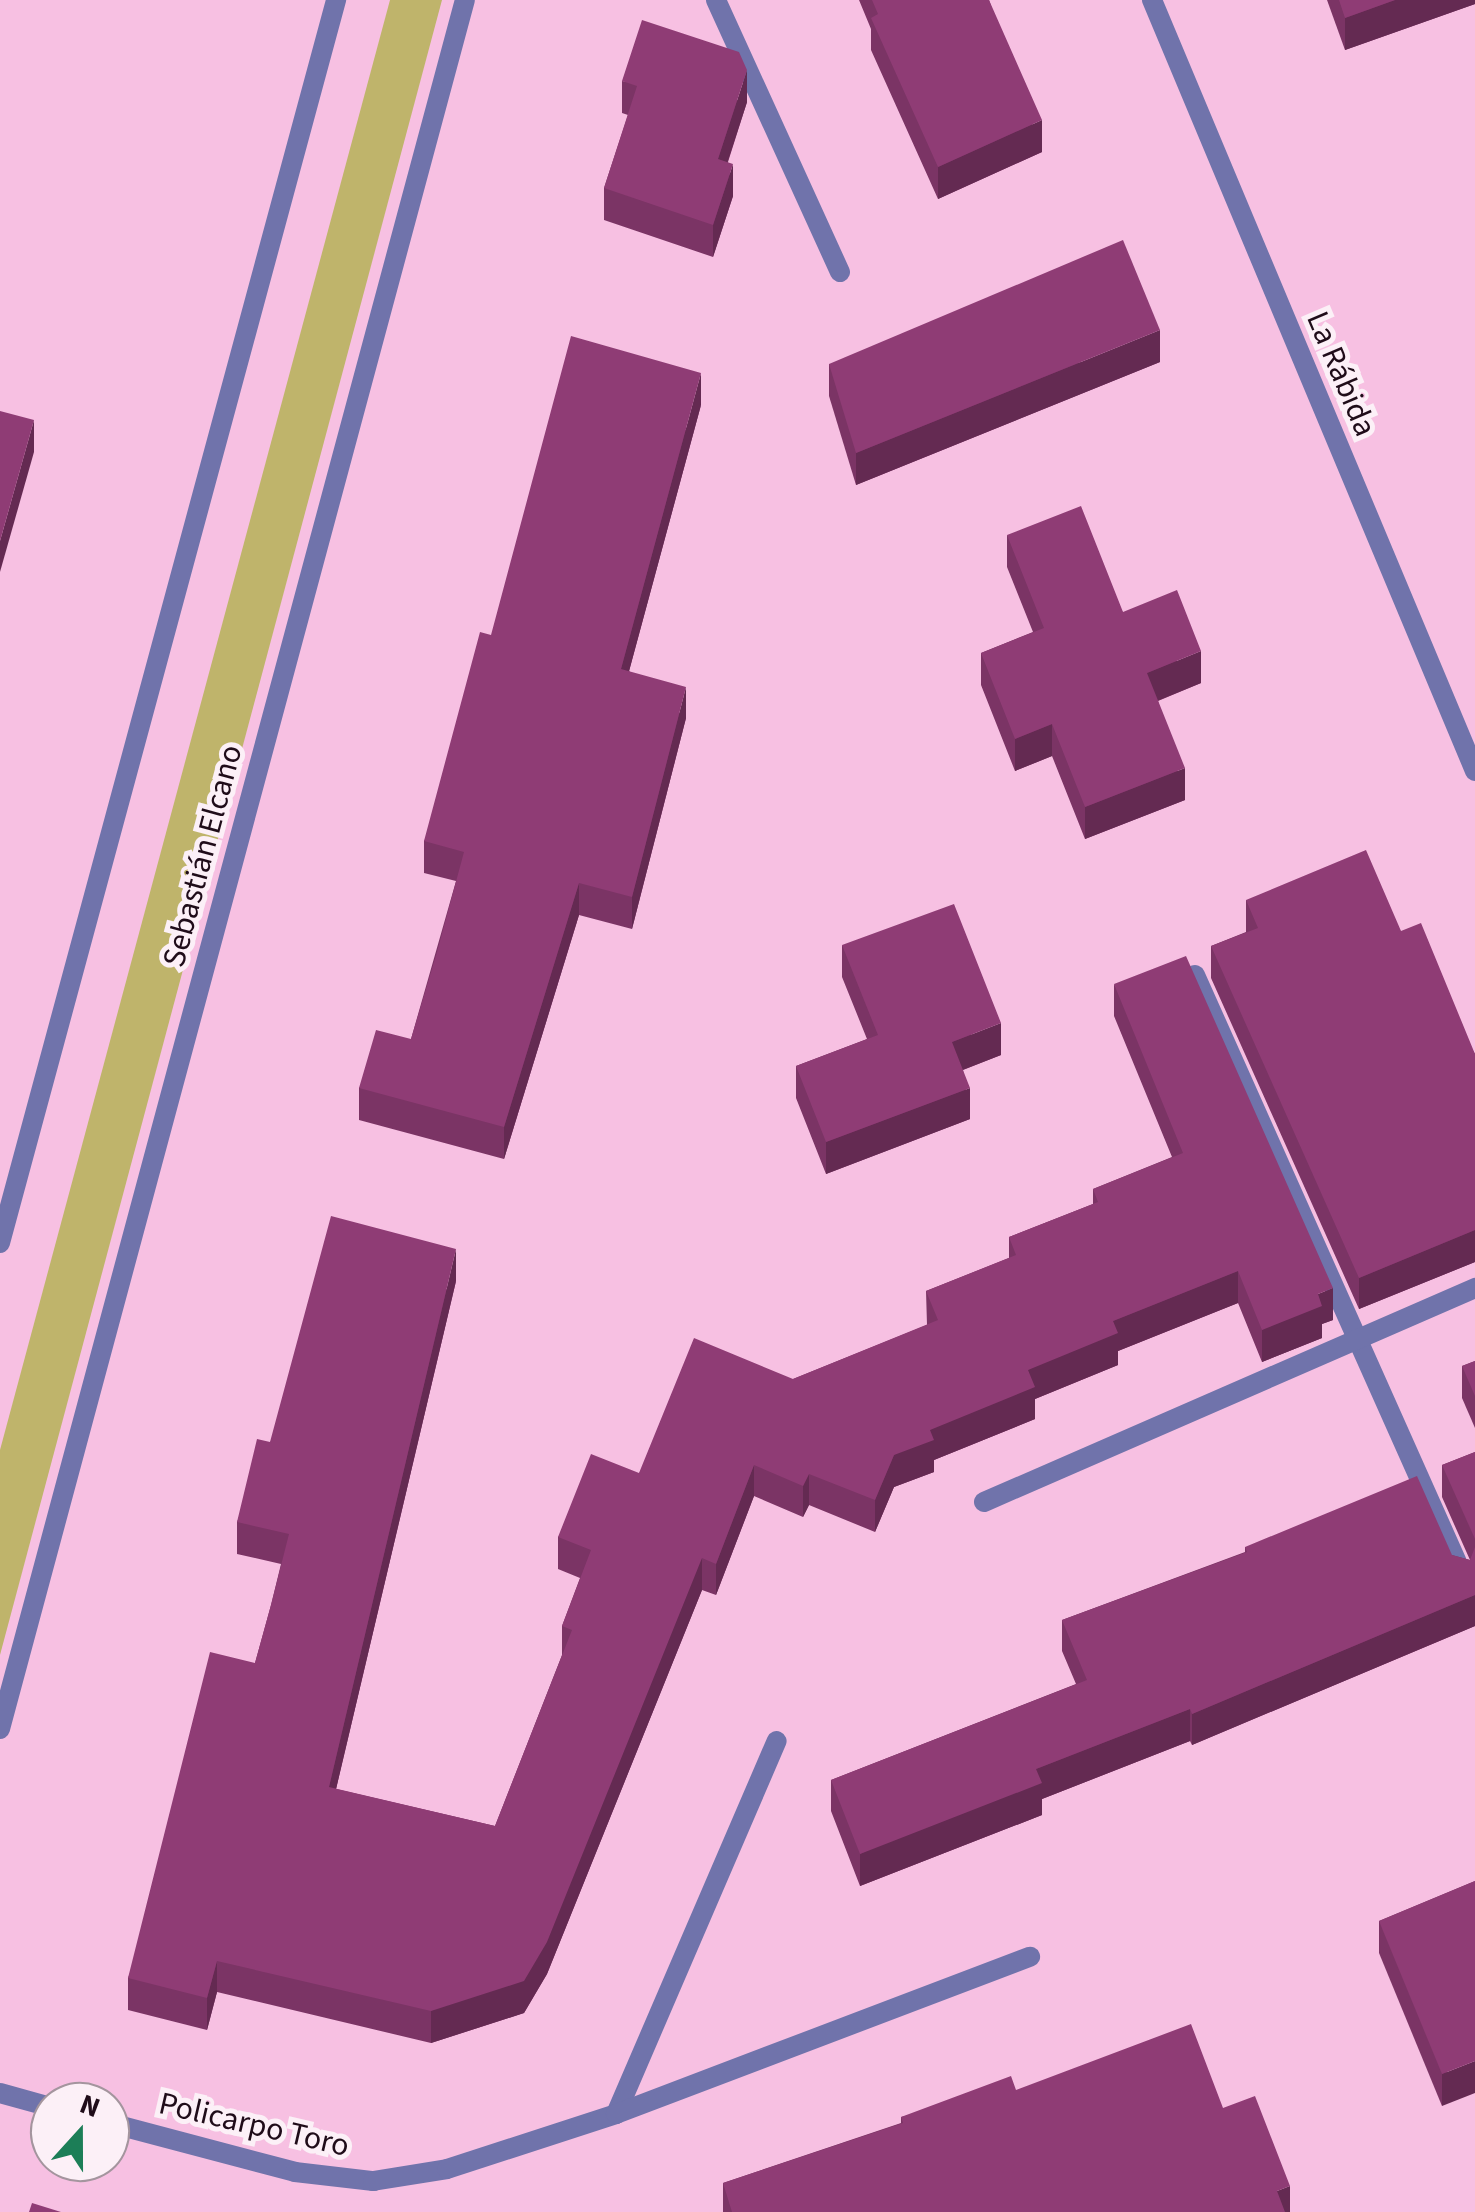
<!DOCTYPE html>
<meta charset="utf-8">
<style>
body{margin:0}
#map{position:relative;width:1475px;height:2212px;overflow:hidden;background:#f7c0e2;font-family:"Source Sans 3",sans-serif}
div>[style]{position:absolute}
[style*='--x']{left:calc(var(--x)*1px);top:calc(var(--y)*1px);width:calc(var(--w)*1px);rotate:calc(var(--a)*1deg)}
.green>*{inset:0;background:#bfb46b}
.service>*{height:20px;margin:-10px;padding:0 10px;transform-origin:10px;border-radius:10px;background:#7073ab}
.minor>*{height:20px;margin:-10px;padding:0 10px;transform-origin:10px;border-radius:10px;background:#7073ab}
.tertiary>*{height:20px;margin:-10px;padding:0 10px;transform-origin:10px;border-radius:10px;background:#7073ab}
.wall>*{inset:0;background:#7b3465}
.shaded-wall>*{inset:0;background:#642a52}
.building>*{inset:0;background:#8f3c75}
span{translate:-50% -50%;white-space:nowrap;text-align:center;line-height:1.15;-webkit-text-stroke:10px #fcf0f7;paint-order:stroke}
.street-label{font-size:32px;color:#1f0c19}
.north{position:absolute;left:30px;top:2082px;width:100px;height:100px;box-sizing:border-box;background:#fcf0f7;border:2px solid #a4959e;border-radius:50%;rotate:21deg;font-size:28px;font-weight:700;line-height:40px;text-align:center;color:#1f0c19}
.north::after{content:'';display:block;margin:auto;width:35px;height:45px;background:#1c7e57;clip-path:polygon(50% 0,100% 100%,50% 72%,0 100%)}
</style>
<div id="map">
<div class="green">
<div style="clip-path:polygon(390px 0,442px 0,0 1655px,0 1450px)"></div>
</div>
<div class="service">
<div style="--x:716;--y:0;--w:299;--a:65.5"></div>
<div style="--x:1195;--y:975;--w:660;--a:65.96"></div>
<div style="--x:984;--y:1502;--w:536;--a:-23.55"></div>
</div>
<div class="minor">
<div style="--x:1152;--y:0;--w:836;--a:67.27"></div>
<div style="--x:0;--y:2093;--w:52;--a:15.6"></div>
<div style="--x:616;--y:2114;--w:406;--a:-66.7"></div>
<div style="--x:110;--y:2123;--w:191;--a:14.8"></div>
<div style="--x:295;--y:2172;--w:79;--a:6.6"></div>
<div style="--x:373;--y:2181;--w:75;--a:-9.2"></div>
<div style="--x:447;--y:2169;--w:178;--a:-18"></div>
<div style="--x:616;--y:2114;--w:443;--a:-20.8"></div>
</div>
<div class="tertiary">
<div style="--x:0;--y:1243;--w:1288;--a:-74.87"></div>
<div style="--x:0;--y:1729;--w:1790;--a:-74.95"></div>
</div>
<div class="wall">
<div style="clip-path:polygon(859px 0,989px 0,1042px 152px,938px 199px,871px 50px,871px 29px)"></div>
<div style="clip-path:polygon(1327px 0,1475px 0,1475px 4px,1345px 50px)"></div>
<div style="clip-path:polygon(622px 81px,747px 102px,728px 162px,733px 196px,713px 257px,604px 220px,604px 188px,628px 115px,622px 113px)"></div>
<div style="clip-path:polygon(1160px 362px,856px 485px,829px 396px,829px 364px)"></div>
<div style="clip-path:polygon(701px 405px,629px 671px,686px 718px,632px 929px,579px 915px,504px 1159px,359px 1120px,359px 1088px,411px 1039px,456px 881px,424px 873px,424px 841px)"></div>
<div style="clip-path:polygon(1007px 535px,1123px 612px,1201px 683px,1158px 701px,1185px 800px,1085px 839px,1052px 756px,1015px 771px,981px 685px,981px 653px,1033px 632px,1007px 567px)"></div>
<div style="clip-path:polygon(1246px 900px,1401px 931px,1475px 1054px,1475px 1262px,1359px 1309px,1211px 978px,1211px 946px,1246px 932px)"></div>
<div style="clip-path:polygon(842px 945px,1001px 1055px,963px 1070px,970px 1119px,826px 1174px,796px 1098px,796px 1066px,867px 1039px,842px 977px)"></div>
<div style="clip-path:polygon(1114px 984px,1333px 1320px,1322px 1324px,1322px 1338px,1262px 1362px,1238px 1303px,1118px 1351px,1118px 1365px,1035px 1399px,1035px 1419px,934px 1460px,934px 1472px,894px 1487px,875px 1532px,809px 1505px,803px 1517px,754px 1496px,716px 1595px,702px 1590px,547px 1974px,524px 2013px,431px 2043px,217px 1992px,207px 2030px,128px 2010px,128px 1978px,255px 1663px,271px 1605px,281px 1564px,237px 1554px,237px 1522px,270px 1442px,456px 1281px,336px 1789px,495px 1826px,562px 1655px,562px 1626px,580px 1578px,558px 1569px,558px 1537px,639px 1473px,793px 1379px,927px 1325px,926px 1291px,1009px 1258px,1009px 1237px,1093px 1204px,1093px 1189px,1172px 1157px,1114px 1016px)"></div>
<div style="clip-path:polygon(1475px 1361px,1475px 1428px,1462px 1398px,1462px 1366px)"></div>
<div style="clip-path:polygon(1475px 1452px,1475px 1626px,1192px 1745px,1190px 1741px,1042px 1799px,1042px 1815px,860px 1886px,831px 1811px,831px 1780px,1076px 1684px,1062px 1651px,1062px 1620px,1245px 1552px,1245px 1547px,1452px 1555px,1470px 1560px,1442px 1497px,1442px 1465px)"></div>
<div style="clip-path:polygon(1475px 1881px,1442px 2106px,1379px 1953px,1379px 1921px)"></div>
<div style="clip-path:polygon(1016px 2090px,1223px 2108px,1290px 2212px,723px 2212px,723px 2183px,901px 2123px,901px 2117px)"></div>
</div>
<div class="shaded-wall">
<div style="clip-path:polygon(1395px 0,1475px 0,1475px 4px,1345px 50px,1345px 18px)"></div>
<div style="clip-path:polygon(747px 70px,747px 102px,718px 191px,718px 159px)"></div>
<div style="clip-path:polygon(1042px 120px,1042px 152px,938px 199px,938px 167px)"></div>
<div style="clip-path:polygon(733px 164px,733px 196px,713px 257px,713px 225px)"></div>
<div style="clip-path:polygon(1160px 330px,1160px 362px,856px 485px,856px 453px)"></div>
<div style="clip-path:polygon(701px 373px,701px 405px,621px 701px,621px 669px)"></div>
<div style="clip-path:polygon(34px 420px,34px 452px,0 572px,0 541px)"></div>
<div style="clip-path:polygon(1201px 651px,1201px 683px,1147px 705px,1147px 673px)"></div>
<div style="clip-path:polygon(686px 687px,686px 718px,632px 929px,632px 897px)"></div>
<div style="clip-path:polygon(1052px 724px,1052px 756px,1015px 771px,1015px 739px)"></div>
<div style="clip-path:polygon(1185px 768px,1185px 800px,1085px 839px,1085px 807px)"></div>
<div style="clip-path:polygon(579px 883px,579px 915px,504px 1159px,504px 1127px)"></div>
<div style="clip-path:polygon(1001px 1023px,1001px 1055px,952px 1074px,952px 1042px)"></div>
<div style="clip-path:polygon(970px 1088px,970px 1119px,826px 1174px,826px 1142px)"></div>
<div style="clip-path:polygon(1475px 1230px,1475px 1262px,1359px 1309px,1359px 1278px)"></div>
<div style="clip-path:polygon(456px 1249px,456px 1281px,329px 1819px,329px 1787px)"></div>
<div style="clip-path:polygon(1238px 1271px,1238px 1303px,1118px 1351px,1118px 1365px,1035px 1399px,1035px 1419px,934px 1460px,934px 1472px,894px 1487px,875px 1532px,875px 1500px,894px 1455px,930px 1430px,1028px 1370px,1113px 1321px)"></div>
<div style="clip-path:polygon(1333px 1288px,1333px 1320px,1322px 1324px,1322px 1338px,1262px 1362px,1262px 1330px,1318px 1294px)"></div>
<div style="clip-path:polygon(754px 1465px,754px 1496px,716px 1595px,716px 1564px)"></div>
<div style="clip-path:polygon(809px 1474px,809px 1505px,803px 1517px,803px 1486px)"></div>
<div style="clip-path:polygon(702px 1558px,702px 1590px,547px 1974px,524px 2013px,431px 2043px,431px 2011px)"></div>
<div style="clip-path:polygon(1475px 1595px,1475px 1626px,1192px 1745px,1192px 1714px)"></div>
<div style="clip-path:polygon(1190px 1709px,1190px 1741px,1042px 1799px,1042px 1815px,860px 1886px,860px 1854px,1036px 1769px)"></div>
<div style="clip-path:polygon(217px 1961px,217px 1992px,207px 2030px,207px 1998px)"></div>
<div style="clip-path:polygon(1475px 2061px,1475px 2093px,1442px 2106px,1442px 2074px)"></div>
<div style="clip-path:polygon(1290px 2186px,1290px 2212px,1277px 2212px,1277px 2191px)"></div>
</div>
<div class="building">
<div style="clip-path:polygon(872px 0,989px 0,1042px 120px,938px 167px,871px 18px,878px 14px)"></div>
<div style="clip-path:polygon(1339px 0,1395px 0,1345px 18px)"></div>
<div style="clip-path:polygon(642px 20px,739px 52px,747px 70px,718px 159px,733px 164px,713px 225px,604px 188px,637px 86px,622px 81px)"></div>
<div style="clip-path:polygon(1123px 240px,1160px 330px,856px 453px,829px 364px)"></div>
<div style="clip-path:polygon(571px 336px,701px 373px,621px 669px,686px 687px,632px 897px,579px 883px,504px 1127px,359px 1088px,376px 1030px,411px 1039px,437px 952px,464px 852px,424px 841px,480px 632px,491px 635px)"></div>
<div style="clip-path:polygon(0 411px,34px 420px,0 541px)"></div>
<div style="clip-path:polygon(1081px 506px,1123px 612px,1177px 590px,1201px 651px,1147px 673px,1185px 768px,1085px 807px,1052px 724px,1015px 739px,981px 653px,1044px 628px,1007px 535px)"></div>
<div style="clip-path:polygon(1366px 850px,1401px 931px,1421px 923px,1475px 1054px,1475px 1230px,1359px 1278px,1211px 946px,1258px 928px,1246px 900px)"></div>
<div style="clip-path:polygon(954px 904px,1001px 1023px,952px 1042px,970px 1088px,826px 1142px,796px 1066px,878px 1035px,842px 945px)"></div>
<div style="clip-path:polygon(1186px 956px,1333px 1288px,1318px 1294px,1322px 1306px,1262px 1330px,1238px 1271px,1113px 1321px,1118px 1333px,1028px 1370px,1035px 1387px,930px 1430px,934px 1440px,894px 1455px,875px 1500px,809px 1474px,803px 1486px,754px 1465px,716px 1564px,702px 1558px,547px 1942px,524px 1981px,431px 2011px,217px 1961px,207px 1998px,128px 1978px,210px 1652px,255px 1663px,271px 1605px,289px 1534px,237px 1522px,257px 1439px,270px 1442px,331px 1216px,456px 1249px,329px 1787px,495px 1826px,572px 1630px,562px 1626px,591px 1550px,558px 1537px,591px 1454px,639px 1473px,694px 1338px,793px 1379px,938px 1320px,926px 1291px,1016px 1255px,1009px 1237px,1098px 1202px,1093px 1189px,1183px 1153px,1114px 984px)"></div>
<div style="clip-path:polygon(1475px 1361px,1475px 1396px,1462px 1366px)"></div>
<div style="clip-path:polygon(1475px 1452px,1475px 1539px,1442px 1465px)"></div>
<div style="clip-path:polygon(1417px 1476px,1452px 1555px,1470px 1560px,1475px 1547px,1475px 1595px,1192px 1714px,1190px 1709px,1036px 1769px,1042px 1783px,860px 1854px,831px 1780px,1087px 1680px,1062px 1620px,1247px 1552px,1245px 1547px)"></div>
<div style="clip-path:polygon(1475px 1881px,1475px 2061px,1442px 2074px,1379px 1921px)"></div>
<div style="clip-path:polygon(1191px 2024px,1223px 2108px,1255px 2096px,1290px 2186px,1277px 2191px,1285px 2212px,732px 2212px,723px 2183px,903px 2123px,901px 2117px,1011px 2076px,1016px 2090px)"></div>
<div style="clip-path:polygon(32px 2203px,61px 2212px,29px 2212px)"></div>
</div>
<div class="street-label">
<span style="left:1341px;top:374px;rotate:67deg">La Rábida</span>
<span style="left:203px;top:856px;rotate:-75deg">Sebastián Elcano</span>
<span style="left:254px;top:2125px;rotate:13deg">Policarpo Toro</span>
</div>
<div class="north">N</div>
</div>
